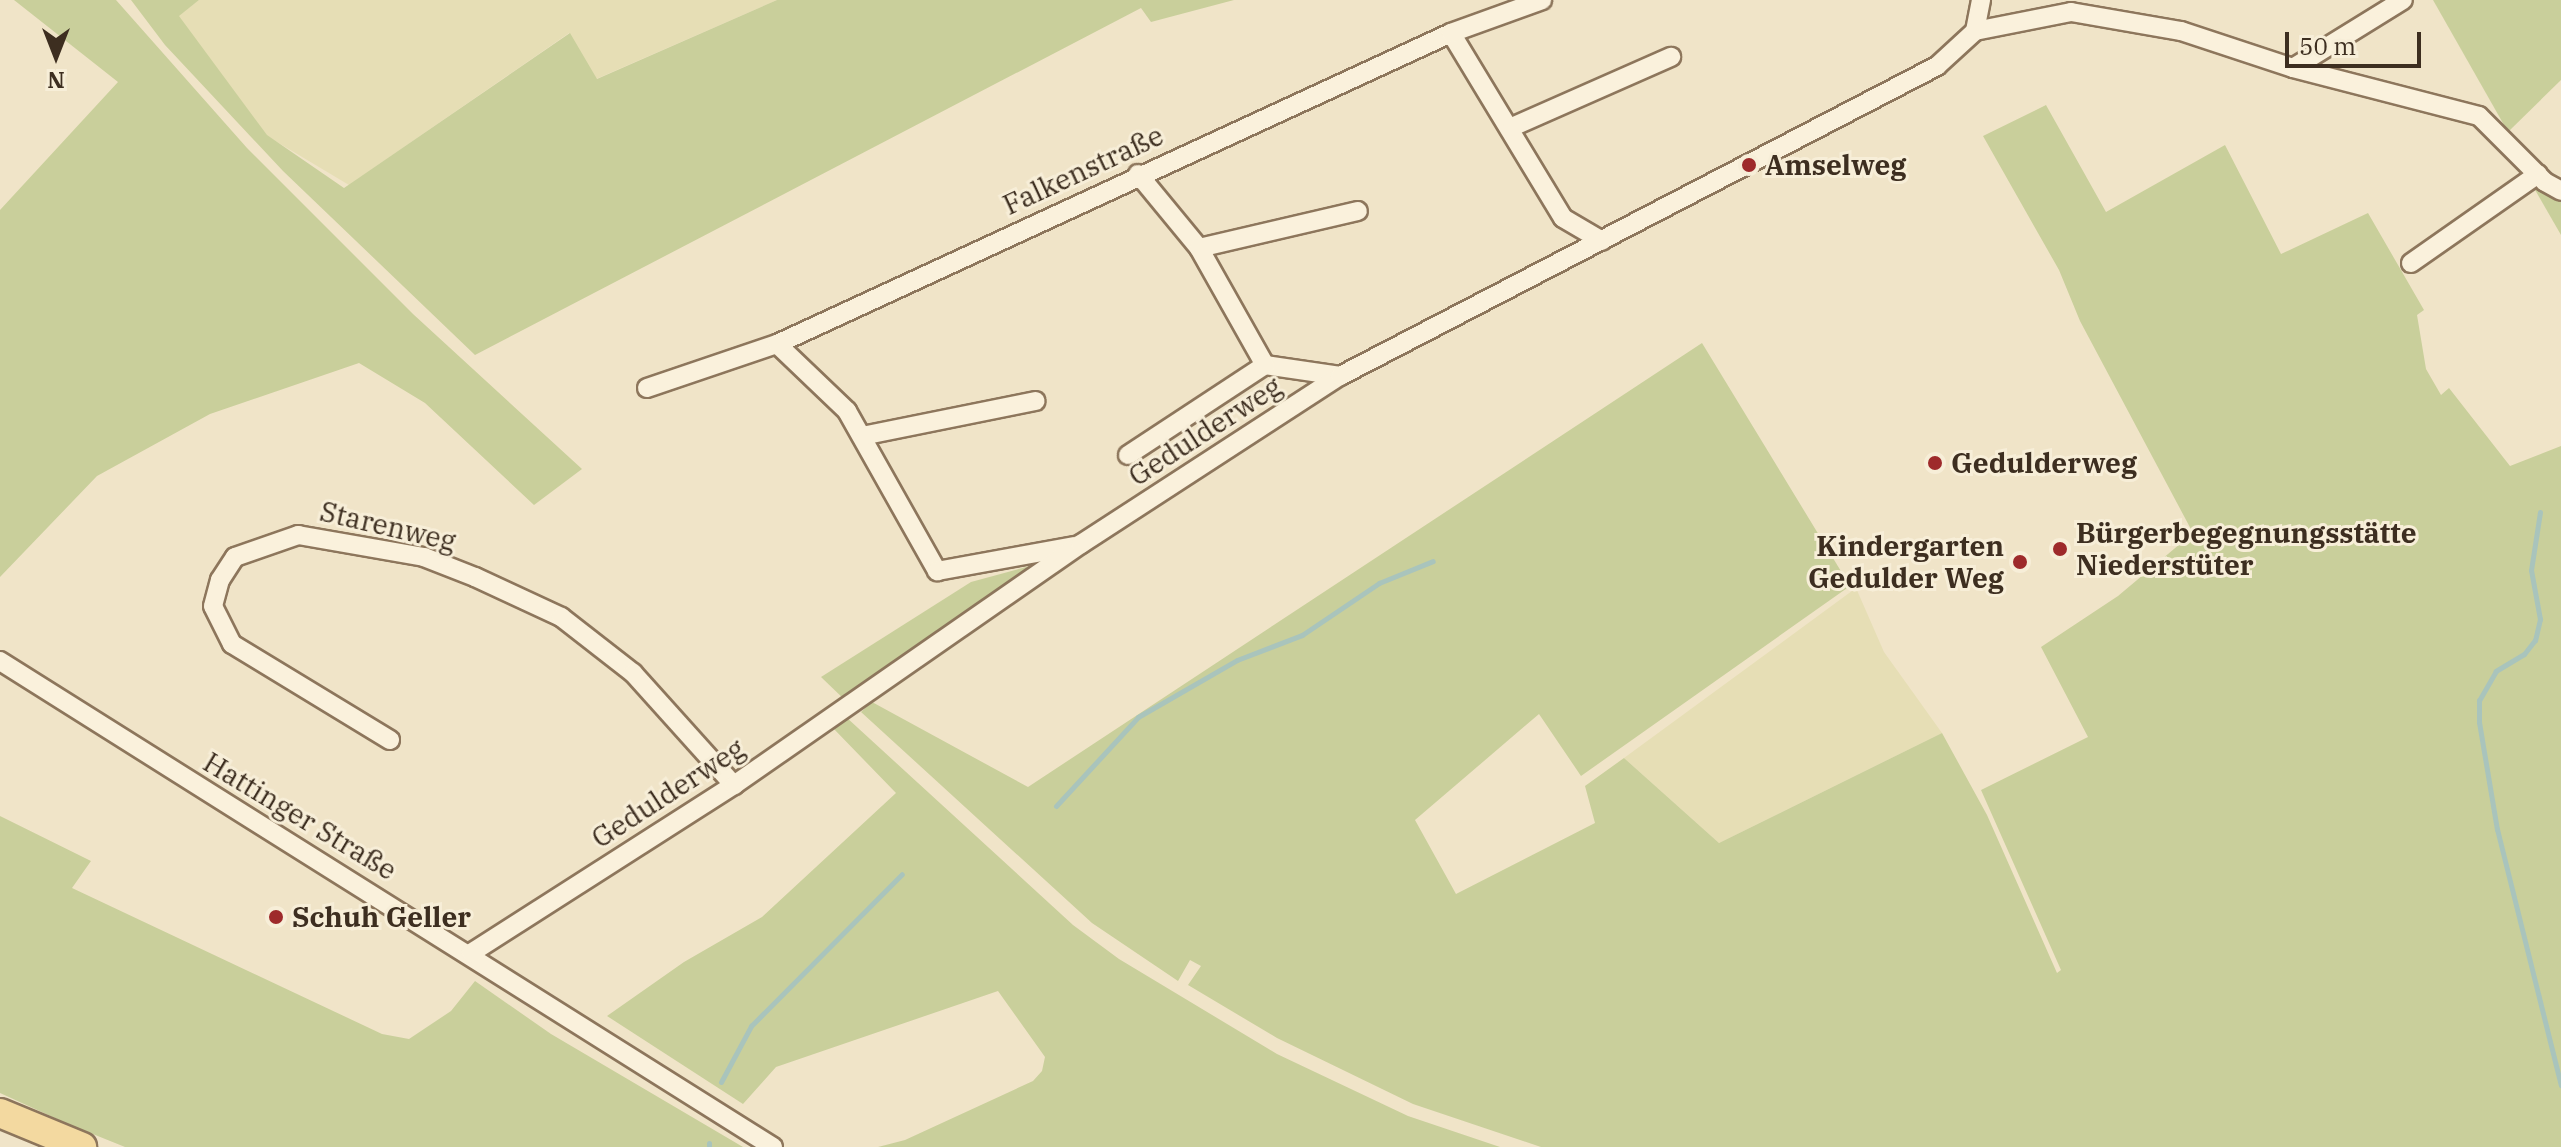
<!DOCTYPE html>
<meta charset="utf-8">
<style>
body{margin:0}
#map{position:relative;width:2561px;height:1147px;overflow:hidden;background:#f0e4c8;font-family:"IBM Plex Serif",serif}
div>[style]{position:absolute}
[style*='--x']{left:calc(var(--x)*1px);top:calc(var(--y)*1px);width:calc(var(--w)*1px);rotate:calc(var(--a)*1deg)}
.farmland>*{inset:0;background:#e6deb5}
.green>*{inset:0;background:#c9cf9b}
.stream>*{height:5px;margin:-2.5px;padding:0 2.5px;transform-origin:2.5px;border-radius:2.5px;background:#a9c4bc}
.roads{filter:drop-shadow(2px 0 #8d765c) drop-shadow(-2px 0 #8d765c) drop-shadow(0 2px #8d765c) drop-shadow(0 -2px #8d765c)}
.minor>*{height:18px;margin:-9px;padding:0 9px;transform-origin:9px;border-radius:9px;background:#faf1dc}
.primary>*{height:28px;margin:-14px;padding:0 14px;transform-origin:14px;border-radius:14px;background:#f3d9a0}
.dots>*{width:22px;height:22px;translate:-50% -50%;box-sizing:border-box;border:4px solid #f7eed8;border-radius:50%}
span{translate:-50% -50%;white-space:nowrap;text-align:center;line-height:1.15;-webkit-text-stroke:6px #f7eed8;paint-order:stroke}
.poi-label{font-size:28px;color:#3d2e20;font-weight:700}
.left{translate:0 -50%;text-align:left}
.right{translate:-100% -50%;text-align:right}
.street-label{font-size:28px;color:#3d2e20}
.north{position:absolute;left:16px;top:16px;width:80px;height:80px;-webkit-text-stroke:6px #f7eed8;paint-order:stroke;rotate:180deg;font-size:22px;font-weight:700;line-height:32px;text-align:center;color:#3d2e20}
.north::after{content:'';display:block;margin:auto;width:28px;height:36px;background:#3d2e20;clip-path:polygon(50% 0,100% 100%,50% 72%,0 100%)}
.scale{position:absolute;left:2285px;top:32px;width:136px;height:36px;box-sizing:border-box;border:4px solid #3d2e20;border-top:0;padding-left:10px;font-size:24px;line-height:28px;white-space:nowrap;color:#3d2e20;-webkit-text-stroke:6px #f7eed8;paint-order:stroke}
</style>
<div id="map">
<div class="farmland">
<div style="clip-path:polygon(199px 0,777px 0,596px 79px,569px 33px,349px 185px,267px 136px,178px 16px)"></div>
<div style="clip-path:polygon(1856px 588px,1884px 652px,1942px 733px,1719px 843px,1624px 758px)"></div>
</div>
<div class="green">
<div style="clip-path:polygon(14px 0,116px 0,247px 148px,413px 314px,582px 469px,534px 505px,425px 403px,359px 363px,210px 414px,97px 476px,0 577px,0 210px,118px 82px)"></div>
<div style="clip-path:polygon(131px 0,199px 0,179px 16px,267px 135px,344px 188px,570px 33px,597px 79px,777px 0,1234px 0,1151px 22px,1141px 8px,475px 355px,283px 171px,165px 45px)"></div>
<div style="clip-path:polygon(2433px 0,2561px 0,2561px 80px,2508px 132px)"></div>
<div style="clip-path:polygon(2046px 105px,2106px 212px,2225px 145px,2281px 254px,2368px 213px,2424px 310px,2417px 315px,2426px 369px,2441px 395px,2449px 388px,2510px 466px,2561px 446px,2561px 1147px,1541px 1147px,1413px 1104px,1277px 1038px,1188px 985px,1201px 966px,1190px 960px,1178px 981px,1092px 923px,861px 712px,872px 702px,1028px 787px,1702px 343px,1850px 586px,1581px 776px,1539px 714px,1415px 820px,1456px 894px,1595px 823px,1585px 786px,1624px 758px,1719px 843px,1942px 733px,1987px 815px,2057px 973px,2061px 970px,1981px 790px,2088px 737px,2041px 647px,2118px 596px,2193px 533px,2080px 321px,2059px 270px,1983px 136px)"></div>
<div style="clip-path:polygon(2534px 188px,2561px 199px,2561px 235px)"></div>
<div style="clip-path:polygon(1055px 559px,847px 702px,821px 677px,971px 582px)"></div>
<div style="clip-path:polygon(846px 717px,1073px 925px,1119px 959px,1277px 1054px,1408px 1116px,1500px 1147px,878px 1147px,905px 1140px,1033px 1081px,1042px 1071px,1045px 1057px,998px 991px,776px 1067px,743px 1104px,607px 1016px,684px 962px,762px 917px,896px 793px,832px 727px)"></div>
<div style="clip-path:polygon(0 816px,91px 861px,72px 888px,382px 1034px,409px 1039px,451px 1011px,475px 981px,551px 1034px,743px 1147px,125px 1147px,68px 1124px,0 1093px)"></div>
</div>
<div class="stream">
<div style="--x:2540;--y:512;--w:59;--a:98.8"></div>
<div style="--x:2531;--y:570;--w:50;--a:79.6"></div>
<div style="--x:2540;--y:619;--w:22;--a:103"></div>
<div style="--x:2535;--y:640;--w:18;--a:128"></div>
<div style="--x:2524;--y:654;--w:33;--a:149"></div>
<div style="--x:2496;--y:671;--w:34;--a:120"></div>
<div style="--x:2479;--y:700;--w:22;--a:90"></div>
<div style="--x:2479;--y:722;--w:109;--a:80.5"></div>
<div style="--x:2497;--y:829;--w:264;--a:76"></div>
<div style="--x:1056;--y:806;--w:121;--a:-47.3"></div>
<div style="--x:1138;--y:717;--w:114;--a:-29.9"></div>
<div style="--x:1237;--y:660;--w:70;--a:-21"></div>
<div style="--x:1302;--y:635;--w:93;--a:-34"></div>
<div style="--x:1379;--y:583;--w:58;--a:-22.2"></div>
<div style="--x:721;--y:1082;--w:64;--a:-61.8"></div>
<div style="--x:751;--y:1026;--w:214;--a:-45.2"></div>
<div style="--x:709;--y:1147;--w:4;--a:-90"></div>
</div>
<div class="roads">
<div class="minor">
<div style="--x:1975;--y:31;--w:98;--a:-11.2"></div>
<div style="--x:2071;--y:12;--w:112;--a:9.8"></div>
<div style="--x:2181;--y:31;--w:118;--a:18.3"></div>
<div style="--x:2293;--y:68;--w:192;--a:14.5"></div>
<div style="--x:2479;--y:116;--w:93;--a:45"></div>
<div style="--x:2545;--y:182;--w:18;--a:29"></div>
<div style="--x:1451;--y:33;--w:216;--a:58.8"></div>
<div style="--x:1563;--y:218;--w:45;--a:30.5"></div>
<div style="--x:2293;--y:68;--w:129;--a:-31.7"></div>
<div style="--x:1512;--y:127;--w:174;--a:-23.8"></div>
<div style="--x:1138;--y:174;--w:96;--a:50.5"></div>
<div style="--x:1199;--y:248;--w:134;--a:60.6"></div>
<div style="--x:1265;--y:365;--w:76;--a:8.3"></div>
<div style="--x:1199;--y:248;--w:163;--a:-13.1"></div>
<div style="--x:2411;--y:263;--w:155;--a:-35"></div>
<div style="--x:777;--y:344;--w:97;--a:43.7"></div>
<div style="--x:847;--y:411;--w:184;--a:60.6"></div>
<div style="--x:937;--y:571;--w:140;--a:-10.3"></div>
<div style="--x:647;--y:388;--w:137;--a:-18.7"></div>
<div style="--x:777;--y:344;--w:742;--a:-24.77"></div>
<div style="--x:1451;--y:33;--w:97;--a:-19.9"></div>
<div style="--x:862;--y:436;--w:177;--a:-11.4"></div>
<div style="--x:1128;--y:455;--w:164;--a:-33.3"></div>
<div style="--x:0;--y:661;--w:913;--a:32.16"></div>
<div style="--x:390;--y:740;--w:185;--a:-148.7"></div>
<div style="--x:232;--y:644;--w:42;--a:-116.6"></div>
<div style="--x:213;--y:606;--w:27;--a:-75"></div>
<div style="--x:220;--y:580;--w:27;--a:-57"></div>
<div style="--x:235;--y:557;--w:67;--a:-19.2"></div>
<div style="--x:298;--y:535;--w:128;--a:9.9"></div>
<div style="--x:424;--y:557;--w:55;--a:21.4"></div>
<div style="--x:475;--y:577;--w:95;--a:24.9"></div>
<div style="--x:561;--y:617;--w:91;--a:37.9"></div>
<div style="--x:633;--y:673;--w:151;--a:48"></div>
<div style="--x:471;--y:953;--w:312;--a:-32.6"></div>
<div style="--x:734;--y:785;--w:422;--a:-34.8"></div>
<div style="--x:1081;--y:544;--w:309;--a:-33"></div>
<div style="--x:1340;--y:376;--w:673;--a:-27.44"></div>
<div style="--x:1937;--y:66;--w:52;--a:-42.6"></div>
<div style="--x:1975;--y:31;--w:32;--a:-79"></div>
</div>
<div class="primary">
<div style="--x:0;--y:1113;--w:89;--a:22.5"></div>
</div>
</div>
<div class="dots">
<div style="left:1749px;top:165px;background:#9e2a2b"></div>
<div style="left:1935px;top:463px;background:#9e2a2b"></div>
<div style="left:2060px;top:549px;background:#9e2a2b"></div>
<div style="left:2020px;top:562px;background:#9e2a2b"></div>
<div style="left:276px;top:917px;background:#9e2a2b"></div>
</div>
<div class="poi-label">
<span class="left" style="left:1765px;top:165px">Amselweg</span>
<span class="left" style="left:1951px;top:463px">Gedulderweg</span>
<span class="left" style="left:2076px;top:549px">Bürgerbegegnungsstätte<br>Niederstüter</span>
<span class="right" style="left:2004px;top:562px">Kindergarten<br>Gedulder Weg</span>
<span class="left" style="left:292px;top:917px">Schuh Geller</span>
</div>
<div class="street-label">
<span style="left:1083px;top:170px;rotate:-25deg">Falkenstraße</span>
<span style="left:1205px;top:431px;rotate:-33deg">Gedulderweg</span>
<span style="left:388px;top:526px;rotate:13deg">Starenweg</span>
<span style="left:668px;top:793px;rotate:-33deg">Gedulderweg</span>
<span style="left:300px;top:816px;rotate:31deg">Hattinger Straße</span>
</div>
<div class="north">N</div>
<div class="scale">50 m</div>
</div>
